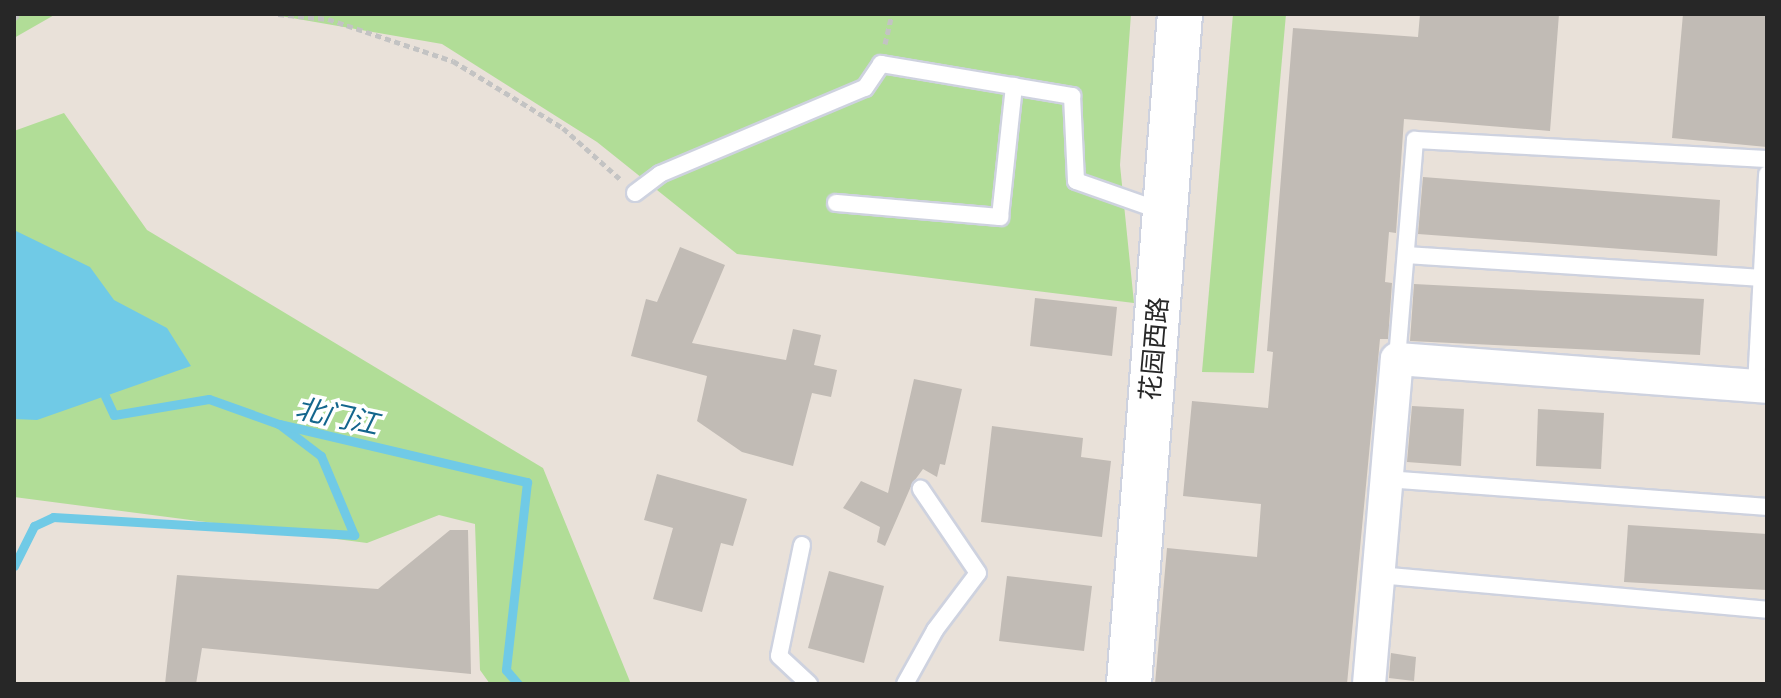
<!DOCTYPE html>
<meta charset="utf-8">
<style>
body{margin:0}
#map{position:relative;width:1781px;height:698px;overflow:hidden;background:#e9e1d9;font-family:Helvetica,"Noto Sans SC",sans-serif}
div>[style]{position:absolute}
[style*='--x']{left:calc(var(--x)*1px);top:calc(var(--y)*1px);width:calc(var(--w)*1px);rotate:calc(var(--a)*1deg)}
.green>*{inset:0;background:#b1dd97}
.water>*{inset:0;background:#70cae6}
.stream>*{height:9px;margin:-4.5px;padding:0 4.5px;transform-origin:4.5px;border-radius:4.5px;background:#70cae6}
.building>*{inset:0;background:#c1bbb5}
.path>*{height:5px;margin-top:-2.5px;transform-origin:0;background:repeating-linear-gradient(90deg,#c3c3c3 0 6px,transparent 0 10px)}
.roads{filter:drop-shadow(2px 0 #ced2df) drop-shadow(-2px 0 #ced2df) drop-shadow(0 2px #ced2df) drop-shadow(0 -2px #ced2df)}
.lane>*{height:16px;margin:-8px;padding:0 8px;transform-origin:8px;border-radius:8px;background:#fff}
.street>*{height:32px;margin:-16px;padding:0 16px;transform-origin:16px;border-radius:16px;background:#fff}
.secondary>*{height:44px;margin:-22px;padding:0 22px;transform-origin:22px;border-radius:22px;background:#fff}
span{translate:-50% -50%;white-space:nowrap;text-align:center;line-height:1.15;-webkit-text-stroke:7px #fff;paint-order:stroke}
.street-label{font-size:26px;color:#272727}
.water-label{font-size:28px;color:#14668d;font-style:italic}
.frame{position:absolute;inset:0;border:16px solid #272727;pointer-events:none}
</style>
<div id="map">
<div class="green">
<div style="clip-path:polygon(14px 14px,56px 14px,14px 38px)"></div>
<div style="clip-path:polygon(269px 14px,1131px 14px,1120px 165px,1134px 303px,737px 254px,597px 142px,442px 44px)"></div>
<div style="clip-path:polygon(1233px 14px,1286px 14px,1254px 373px,1202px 372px)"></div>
<div style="clip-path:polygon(64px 113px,147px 230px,543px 468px,631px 684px,490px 684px,480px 670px,475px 524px,439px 515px,367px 543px,14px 497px,14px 131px)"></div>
</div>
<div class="water">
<div style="clip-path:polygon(14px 230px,90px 267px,114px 300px,167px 328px,191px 366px,37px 420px,14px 419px)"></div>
</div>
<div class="stream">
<div style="--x:105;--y:396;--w:21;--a:65"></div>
<div style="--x:114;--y:415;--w:96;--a:-9.6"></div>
<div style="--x:209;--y:399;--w:74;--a:19.7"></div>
<div style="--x:14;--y:566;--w:45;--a:-63.4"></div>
<div style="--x:34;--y:526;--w:21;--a:-25"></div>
<div style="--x:53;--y:517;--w:302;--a:3.4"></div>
<div style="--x:354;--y:535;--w:86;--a:-112.7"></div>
<div style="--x:321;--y:456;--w:53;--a:-142.7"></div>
<div style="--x:279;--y:424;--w:255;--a:13.2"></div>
<div style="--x:527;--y:482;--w:189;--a:96.4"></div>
<div style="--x:506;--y:670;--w:18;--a:49"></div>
</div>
<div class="building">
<div style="clip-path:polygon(1420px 14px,1559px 14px,1550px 131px,1404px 119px,1396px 233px,1389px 232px,1385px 282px,1392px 283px,1388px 339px,1380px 339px,1347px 684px,1155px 684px,1167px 548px,1257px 557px,1261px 504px,1183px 496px,1192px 401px,1268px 408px,1273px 352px,1267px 351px,1293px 28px,1418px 37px)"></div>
<div style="clip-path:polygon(1683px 14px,1767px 14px,1767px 147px,1672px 138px)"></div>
<div style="clip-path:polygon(1423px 177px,1720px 200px,1717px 256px,1418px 234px)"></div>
<div style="clip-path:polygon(680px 247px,725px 265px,692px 343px,786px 360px,793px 329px,821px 335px,814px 365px,837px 370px,831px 397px,812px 393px,793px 466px,742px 452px,697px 421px,707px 376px,631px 356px,646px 299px,657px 302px)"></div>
<div style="clip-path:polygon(1414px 284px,1704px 299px,1700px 355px,1410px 341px)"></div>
<div style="clip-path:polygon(1035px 298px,1117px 307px,1112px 356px,1030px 346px)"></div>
<div style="clip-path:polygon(914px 379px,962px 389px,945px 465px,940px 464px,937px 477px,923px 469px,912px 484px,885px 546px,877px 542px,880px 527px,843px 508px,861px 481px,888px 493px)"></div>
<div style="clip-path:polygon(1412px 406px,1464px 409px,1461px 466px,1407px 462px)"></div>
<div style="clip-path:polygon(1538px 409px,1604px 413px,1601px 469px,1536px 466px)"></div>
<div style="clip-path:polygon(992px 426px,1083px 438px,1081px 457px,1111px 461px,1102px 537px,981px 522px)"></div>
<div style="clip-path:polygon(657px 474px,747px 499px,733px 546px,721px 543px,702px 612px,653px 599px,673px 528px,644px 520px)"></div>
<div style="clip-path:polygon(1628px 525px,1767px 534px,1767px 590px,1624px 582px)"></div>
<div style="clip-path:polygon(450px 530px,468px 530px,471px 674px,202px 648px,196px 684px,165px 684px,177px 575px,378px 589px)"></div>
<div style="clip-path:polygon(829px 571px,884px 586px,864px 663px,808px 648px)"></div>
<div style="clip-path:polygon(1007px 576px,1092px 586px,1084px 651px,999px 641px)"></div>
<div style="clip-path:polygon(1391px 653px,1416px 657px,1414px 681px,1389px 678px)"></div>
</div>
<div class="path">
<div style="--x:278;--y:14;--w:50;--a:5.7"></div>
<div style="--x:328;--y:19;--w:132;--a:18.6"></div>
<div style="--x:453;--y:61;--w:129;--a:31.3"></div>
<div style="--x:563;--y:128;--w:76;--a:41.8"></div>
<div style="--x:14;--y:19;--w:7;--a:-45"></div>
<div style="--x:885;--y:44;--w:31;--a:-77"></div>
</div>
<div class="roads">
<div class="lane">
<div style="--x:635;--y:193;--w:31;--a:-37"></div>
<div style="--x:660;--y:174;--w:222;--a:-22.8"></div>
<div style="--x:865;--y:88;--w:29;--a:-56"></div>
<div style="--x:881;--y:64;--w:194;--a:9.5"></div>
<div style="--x:1072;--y:96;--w:85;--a:87.3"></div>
<div style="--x:1076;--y:181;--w:93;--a:19.4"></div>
<div style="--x:836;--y:203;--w:165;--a:4.9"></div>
<div style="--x:1000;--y:217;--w:132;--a:-83.9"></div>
<div style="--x:1406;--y:255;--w:357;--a:3.7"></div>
<div style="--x:1397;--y:359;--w:220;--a:-85.3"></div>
<div style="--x:1415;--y:140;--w:353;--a:3.1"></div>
<div style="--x:1756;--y:386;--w:212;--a:-87"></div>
<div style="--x:1387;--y:479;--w:381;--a:4.2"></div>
<div style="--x:802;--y:545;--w:113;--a:101.7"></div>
<div style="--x:779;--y:656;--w:41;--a:43"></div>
<div style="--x:1378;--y:575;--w:391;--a:5.1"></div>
<div style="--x:905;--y:684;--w:62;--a:-60.9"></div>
<div style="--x:935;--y:630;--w:71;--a:-53"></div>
<div style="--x:978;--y:573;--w:102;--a:-124.2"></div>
</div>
<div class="street">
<div style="--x:1369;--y:684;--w:326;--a:-85.1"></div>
<div style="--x:1397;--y:359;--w:371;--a:4.3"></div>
</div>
<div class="secondary">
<div style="--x:1129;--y:684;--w:672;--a:-85.65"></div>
</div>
</div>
<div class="street-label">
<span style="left:1155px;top:349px;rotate:-85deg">花园西路</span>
</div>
<div class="water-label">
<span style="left:337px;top:417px;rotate:12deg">北门江</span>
</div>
<div class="frame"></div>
</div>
